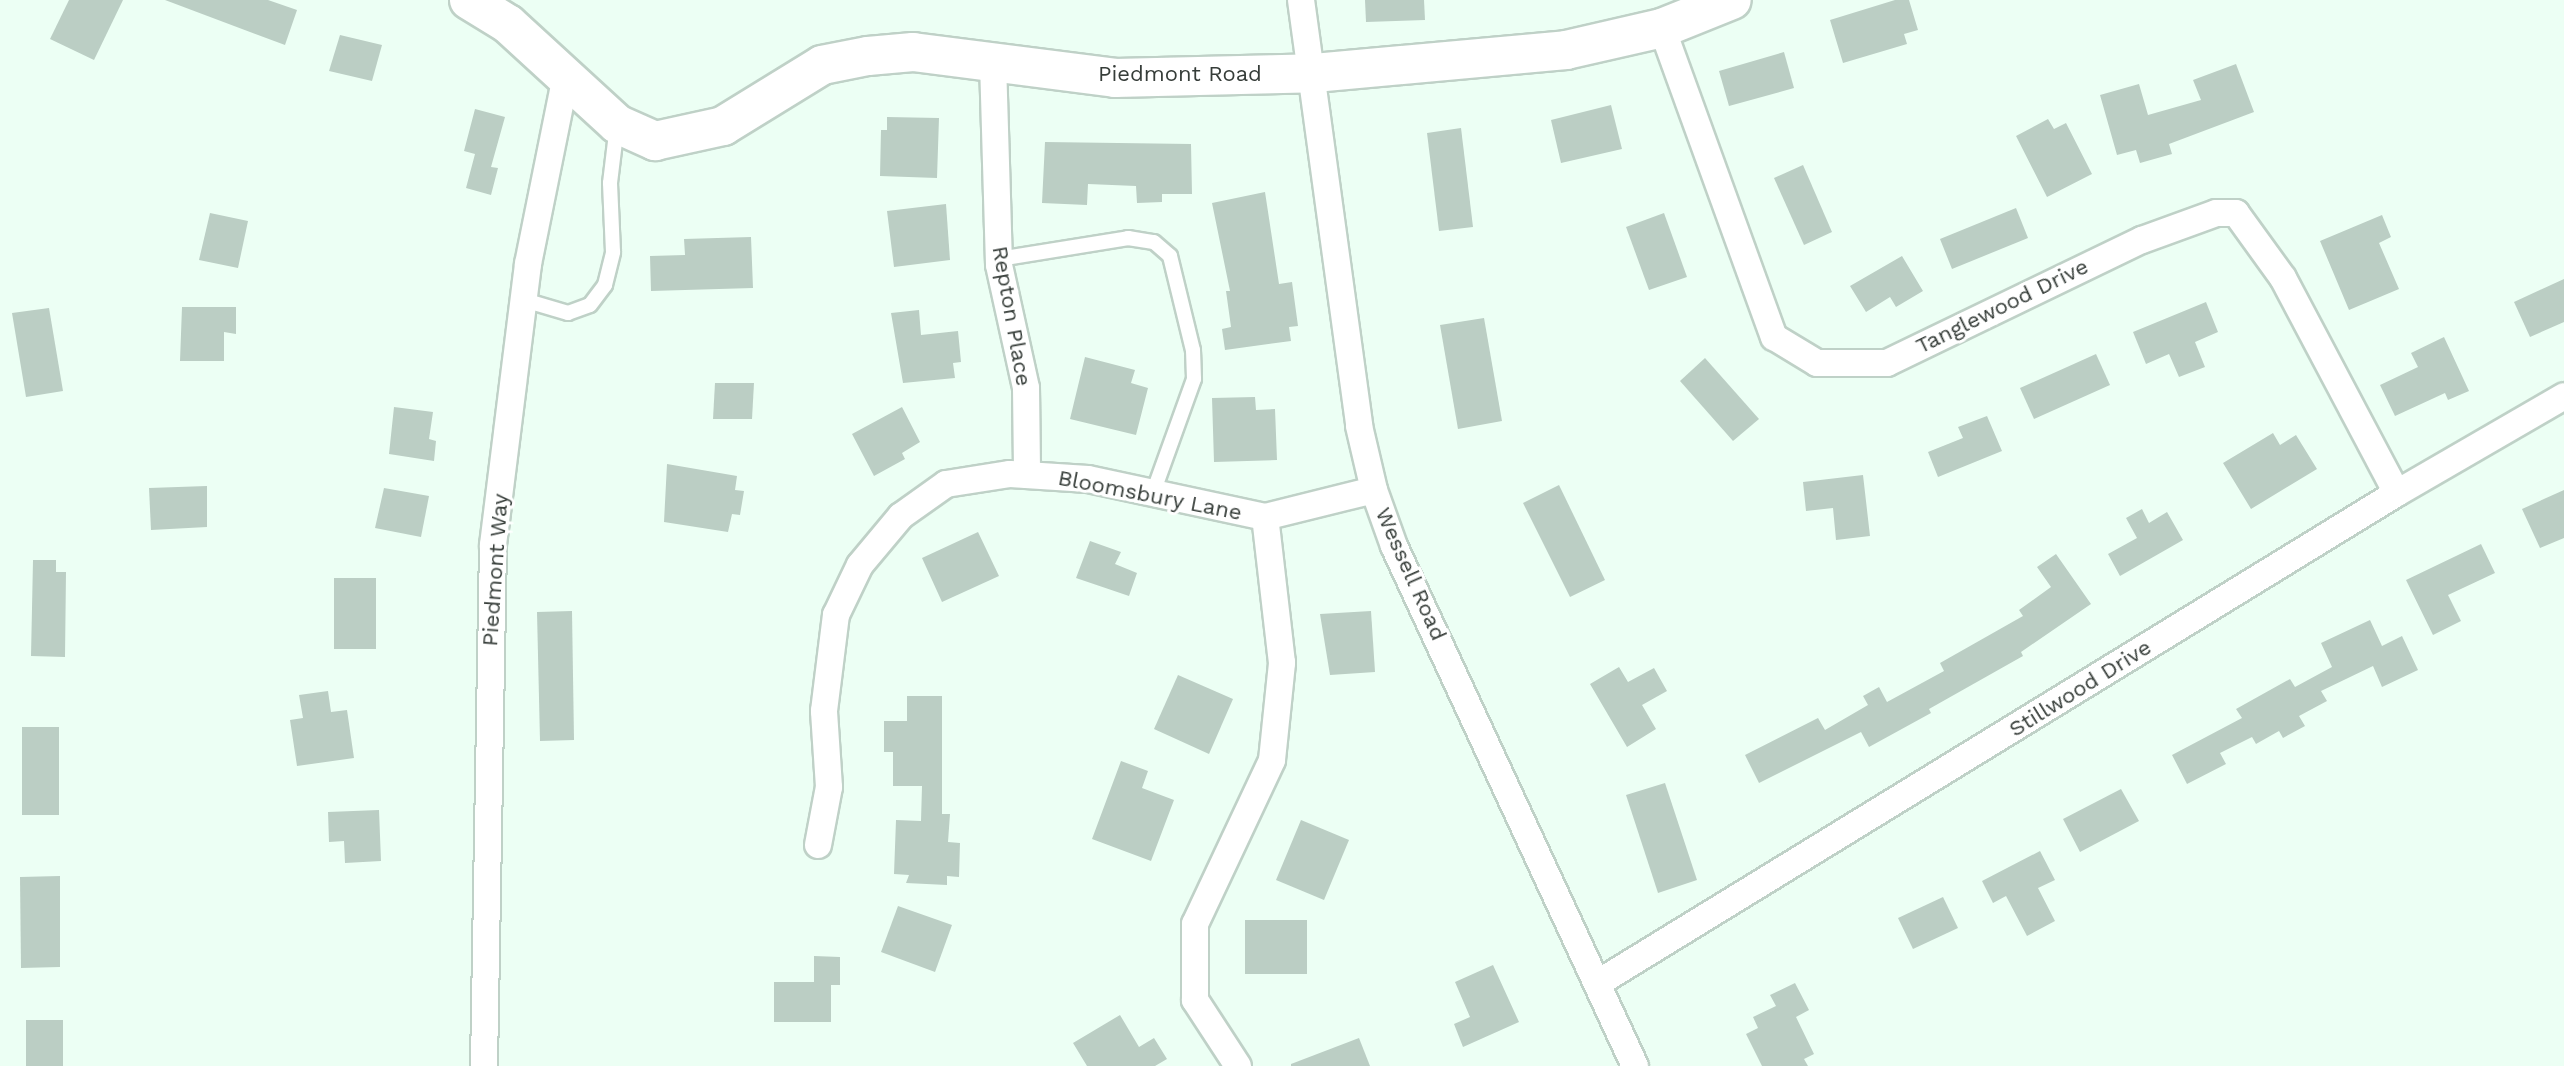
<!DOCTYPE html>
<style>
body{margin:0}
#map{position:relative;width:2564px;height:1066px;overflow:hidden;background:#ecfff4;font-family:"Work Sans",sans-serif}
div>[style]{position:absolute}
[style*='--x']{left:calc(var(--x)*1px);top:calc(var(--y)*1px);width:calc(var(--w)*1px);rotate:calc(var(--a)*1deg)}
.building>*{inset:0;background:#bbcec4}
.roads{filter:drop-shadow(2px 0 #bfd1c7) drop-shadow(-2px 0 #bfd1c7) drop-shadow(0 2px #bfd1c7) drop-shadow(0 -2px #bfd1c7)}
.lane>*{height:14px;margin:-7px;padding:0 7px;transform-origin:7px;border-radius:7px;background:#fff}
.street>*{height:26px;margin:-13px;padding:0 13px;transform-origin:13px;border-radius:13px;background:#fff}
.secondary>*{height:38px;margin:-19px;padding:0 19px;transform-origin:19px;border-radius:19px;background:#fff}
span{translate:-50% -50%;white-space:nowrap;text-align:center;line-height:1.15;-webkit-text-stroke:6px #fff;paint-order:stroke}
.street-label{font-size:22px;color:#363d39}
</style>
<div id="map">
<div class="building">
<div style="clip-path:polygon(69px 0,123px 0,94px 60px,50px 39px)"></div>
<div style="clip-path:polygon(165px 0,268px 0,297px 10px,285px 45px)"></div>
<div style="clip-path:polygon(1365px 0,1424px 0,1425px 20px,1366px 22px)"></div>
<div style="clip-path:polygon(1895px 0,1909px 0,1918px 30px,1904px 34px,1907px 44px,1843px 63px,1830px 20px)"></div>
<div style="clip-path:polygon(340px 35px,382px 45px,372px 81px,329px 71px)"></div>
<div style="clip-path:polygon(1784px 52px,1794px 88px,1729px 106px,1719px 71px)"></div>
<div style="clip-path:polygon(2236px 64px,2254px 112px,2169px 144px,2172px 154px,2140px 163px,2136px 150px,2117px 155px,2100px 95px,2139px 84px,2148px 115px,2201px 100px,2193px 80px)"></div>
<div style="clip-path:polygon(1611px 105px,1622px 149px,1561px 163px,1551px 120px)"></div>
<div style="clip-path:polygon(475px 109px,505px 117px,491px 167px,498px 168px,491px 195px,466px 188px,475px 154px,464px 151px)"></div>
<div style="clip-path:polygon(887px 117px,939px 118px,937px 178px,880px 176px,881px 130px,887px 130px)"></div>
<div style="clip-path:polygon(2048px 119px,2054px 129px,2066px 123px,2092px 174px,2047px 197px,2016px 136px)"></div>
<div style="clip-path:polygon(1461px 128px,1473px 227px,1439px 231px,1427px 133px)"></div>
<div style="clip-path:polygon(1045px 142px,1191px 144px,1192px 194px,1162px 194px,1162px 202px,1137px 203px,1136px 186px,1088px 184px,1087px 205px,1042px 203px)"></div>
<div style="clip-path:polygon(1803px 165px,1832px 232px,1804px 245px,1774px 178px)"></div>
<div style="clip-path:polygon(1265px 192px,1279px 284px,1292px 282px,1298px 326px,1289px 327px,1291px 341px,1225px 350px,1222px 329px,1231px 327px,1226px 291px,1230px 291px,1212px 203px)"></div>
<div style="clip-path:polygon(946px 204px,950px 260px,894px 267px,887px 211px)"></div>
<div style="clip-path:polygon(2016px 208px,2028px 238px,1952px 269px,1940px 239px)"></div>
<div style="clip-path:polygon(210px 213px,248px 221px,238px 268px,199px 260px)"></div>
<div style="clip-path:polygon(1664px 213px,1687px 277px,1649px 290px,1626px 227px)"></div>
<div style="clip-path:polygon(2382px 215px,2391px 237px,2379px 243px,2399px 289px,2349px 310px,2320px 241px)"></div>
<div style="clip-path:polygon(751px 237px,753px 288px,651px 291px,650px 256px,685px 255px,684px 239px)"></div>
<div style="clip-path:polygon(1902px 256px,1923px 291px,1896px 307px,1890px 297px,1866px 312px,1850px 286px)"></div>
<div style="clip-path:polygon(2564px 279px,2564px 322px,2530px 337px,2514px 302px)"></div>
<div style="clip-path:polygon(2206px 302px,2218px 332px,2195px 342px,2205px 367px,2179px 377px,2169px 354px,2146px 364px,2133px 332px)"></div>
<div style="clip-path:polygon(182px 307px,236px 307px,236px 334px,224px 332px,224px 361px,180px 361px)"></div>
<div style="clip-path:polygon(49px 308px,63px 391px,26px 397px,12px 313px)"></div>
<div style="clip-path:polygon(919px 310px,921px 335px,958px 331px,961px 362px,953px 363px,955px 378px,903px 383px,891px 313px)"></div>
<div style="clip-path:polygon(1484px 318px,1502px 421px,1458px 429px,1440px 325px)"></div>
<div style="clip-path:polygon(2444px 337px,2469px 391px,2448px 400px,2445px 393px,2395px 416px,2380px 385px,2418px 367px,2411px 353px)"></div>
<div style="clip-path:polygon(2096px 354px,2110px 385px,2034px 419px,2020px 388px)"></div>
<div style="clip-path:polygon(1085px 357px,1135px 370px,1131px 383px,1148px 388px,1136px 435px,1070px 419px)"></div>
<div style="clip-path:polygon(1705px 358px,1759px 419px,1733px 441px,1680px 381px)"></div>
<div style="clip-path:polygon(715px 383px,754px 383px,752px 419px,713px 419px)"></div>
<div style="clip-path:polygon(1255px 397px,1256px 410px,1275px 409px,1277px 460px,1214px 462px,1212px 398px)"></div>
<div style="clip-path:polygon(394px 407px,433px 412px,429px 439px,436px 441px,434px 461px,389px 454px)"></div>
<div style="clip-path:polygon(902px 407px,920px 442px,902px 453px,905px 459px,874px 476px,852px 434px)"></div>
<div style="clip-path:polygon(1987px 416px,2002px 451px,1938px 477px,1928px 452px,1963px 438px,1958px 427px)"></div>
<div style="clip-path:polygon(2273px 433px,2280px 445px,2296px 435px,2317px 469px,2251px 509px,2223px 463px)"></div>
<div style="clip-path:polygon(667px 464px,737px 476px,735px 490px,744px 491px,740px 515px,732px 514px,728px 532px,664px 522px)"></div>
<div style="clip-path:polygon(1863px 475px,1870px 536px,1836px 540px,1833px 508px,1806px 511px,1803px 482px)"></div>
<div style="clip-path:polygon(1559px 485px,1605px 580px,1570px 597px,1523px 503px)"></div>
<div style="clip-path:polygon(207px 486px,207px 527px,151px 530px,149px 488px)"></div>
<div style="clip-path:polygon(384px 488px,429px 496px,421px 537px,375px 528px)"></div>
<div style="clip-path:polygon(2564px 490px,2564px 538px,2540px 548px,2522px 509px)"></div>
<div style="clip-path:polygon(2142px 509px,2149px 523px,2167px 512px,2183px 540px,2120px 576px,2108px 554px,2137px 538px,2126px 518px)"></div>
<div style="clip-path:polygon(978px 532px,999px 576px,942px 602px,922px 558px)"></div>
<div style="clip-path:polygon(1090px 541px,1121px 552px,1115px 564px,1137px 573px,1129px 596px,1076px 578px)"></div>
<div style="clip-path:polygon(2481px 544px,2495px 573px,2448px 595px,2461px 621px,2433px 635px,2406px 580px)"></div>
<div style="clip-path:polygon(2056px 554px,2091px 604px,2021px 652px,2023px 656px,1929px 709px,1931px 713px,1869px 747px,1861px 732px,1759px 783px,1745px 755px,1818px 718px,1825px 730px,1868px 705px,1863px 696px,1879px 687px,1887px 702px,1944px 671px,1940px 663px,2023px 616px,2019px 610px,2051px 587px,2037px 567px)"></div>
<div style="clip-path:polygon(33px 560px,56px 560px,56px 572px,66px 572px,65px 657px,31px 656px)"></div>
<div style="clip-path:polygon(334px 578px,376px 578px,376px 649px,334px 649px)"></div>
<div style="clip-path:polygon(572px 611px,574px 740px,540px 741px,537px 612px)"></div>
<div style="clip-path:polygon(1371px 611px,1375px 672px,1330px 675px,1320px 614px)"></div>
<div style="clip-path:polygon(2370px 620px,2382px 646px,2402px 636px,2418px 670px,2382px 687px,2373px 666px,2321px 691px,2327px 701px,2299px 716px,2305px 726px,2283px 738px,2279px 731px,2256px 744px,2252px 737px,2220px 753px,2226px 764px,2187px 784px,2172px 755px,2242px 718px,2236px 709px,2290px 679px,2295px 687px,2332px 667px,2321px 643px)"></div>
<div style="clip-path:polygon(1619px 667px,1628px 682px,1654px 668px,1667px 691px,1642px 705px,1656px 729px,1627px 747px,1590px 684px)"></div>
<div style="clip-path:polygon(1178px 675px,1233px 699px,1209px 754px,1154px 729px)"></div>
<div style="clip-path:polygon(328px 691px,331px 712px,347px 710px,354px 758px,297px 766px,290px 720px,303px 718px,299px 695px)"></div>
<div style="clip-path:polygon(907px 696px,942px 696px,942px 814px,950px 814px,948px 842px,960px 843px,959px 877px,947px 876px,947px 885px,906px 883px,909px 875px,894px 874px,896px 820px,921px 821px,922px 786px,893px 786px,893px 752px,884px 752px,884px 721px,907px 721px)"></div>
<div style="clip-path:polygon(22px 727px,59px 727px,59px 815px,22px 815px)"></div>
<div style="clip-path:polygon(1121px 761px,1148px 771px,1142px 788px,1174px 800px,1151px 861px,1092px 839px)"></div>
<div style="clip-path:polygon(1665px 783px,1697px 880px,1658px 893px,1626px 795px)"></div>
<div style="clip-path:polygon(2121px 789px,2139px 821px,2080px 852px,2063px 819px)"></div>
<div style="clip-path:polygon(379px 810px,381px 861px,345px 863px,344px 841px,329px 842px,328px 812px)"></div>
<div style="clip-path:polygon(1301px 820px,1349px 840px,1324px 900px,1276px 880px)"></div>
<div style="clip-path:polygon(2040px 851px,2055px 880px,2038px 888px,2055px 921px,2027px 936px,2006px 896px,1993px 903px,1982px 881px)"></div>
<div style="clip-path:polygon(60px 876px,60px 967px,21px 968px,20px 877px)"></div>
<div style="clip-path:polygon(1943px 897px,1958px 928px,1913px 949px,1898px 918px)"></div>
<div style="clip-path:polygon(898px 906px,952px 925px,935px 972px,881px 952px)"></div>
<div style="clip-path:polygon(1245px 920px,1307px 920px,1307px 974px,1245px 974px)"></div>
<div style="clip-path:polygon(814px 956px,840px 957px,840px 985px,831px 985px,831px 1022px,774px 1022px,774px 982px,814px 982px)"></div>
<div style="clip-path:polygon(1493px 965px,1519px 1022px,1463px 1047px,1454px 1024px,1470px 1017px,1455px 982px)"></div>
<div style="clip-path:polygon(1795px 983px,1809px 1010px,1796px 1017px,1814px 1054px,1804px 1059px,1808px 1066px,1762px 1066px,1746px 1034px,1758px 1028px,1753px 1017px,1776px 1006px,1770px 995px)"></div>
<div style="clip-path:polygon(1120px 1015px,1139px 1047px,1154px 1038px,1167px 1059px,1155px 1066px,1087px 1066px,1073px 1043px)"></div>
<div style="clip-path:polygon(26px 1020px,63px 1020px,63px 1066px,26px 1066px)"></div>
<div style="clip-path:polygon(1359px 1038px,1370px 1066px,1291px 1066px,1291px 1064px)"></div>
</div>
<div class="roads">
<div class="lane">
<div style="--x:999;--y:259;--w:131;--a:-9.2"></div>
<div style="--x:1128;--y:238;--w:26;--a:9"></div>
<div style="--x:1154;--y:242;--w:21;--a:41"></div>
<div style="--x:1170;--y:256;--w:97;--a:76.3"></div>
<div style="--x:1193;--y:350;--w:29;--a:88"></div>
<div style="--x:1194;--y:379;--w:121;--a:109.8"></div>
<div style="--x:524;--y:300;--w:46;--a:16.5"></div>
<div style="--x:568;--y:313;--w:23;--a:-20"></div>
<div style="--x:590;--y:305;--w:25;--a:-53"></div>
<div style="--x:605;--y:285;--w:34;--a:-76"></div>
<div style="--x:613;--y:252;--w:69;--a:-92.5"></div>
<div style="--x:610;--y:183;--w:58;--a:-83.1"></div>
</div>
<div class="street">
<div style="--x:1301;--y:0;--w:430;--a:82.2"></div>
<div style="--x:1359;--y:426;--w:66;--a:76.8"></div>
<div style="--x:1374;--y:490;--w:59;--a:70.3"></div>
<div style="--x:1394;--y:546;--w:573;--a:65.13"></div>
<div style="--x:1662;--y:28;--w:329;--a:70.1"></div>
<div style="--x:1774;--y:337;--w:50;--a:31.2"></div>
<div style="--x:1817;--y:363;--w:70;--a:0"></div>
<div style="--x:1887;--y:363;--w:283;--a:-25.8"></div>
<div style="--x:2142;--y:240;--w:79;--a:-20"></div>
<div style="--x:2216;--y:213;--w:20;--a:0"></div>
<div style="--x:2236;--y:213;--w:80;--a:54.1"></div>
<div style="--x:2283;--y:278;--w:243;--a:62.1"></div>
<div style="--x:993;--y:62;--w:203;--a:88.3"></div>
<div style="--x:999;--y:265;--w:126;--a:77.6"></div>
<div style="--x:1026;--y:388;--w:87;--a:89.3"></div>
<div style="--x:818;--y:845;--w:59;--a:-79.3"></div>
<div style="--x:829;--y:787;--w:76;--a:-93.8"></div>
<div style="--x:824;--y:711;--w:97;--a:-82.9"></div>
<div style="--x:836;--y:615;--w:55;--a:-64.4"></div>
<div style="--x:860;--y:565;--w:64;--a:-50.1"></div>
<div style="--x:901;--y:516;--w:55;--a:-35.4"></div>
<div style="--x:946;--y:484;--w:65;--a:-8.9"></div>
<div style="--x:1010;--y:474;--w:78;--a:3.7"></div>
<div style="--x:1088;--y:479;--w:181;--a:12.1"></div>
<div style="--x:1265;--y:517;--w:112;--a:-13.9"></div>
<div style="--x:1598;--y:983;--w:937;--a:-31.52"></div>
<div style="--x:2397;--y:493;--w:193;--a:-30.1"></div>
<div style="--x:484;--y:1066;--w:521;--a:-89.01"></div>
<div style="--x:493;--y:545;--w:283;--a:-82.9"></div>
<div style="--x:528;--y:264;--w:188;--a:-78.6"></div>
<div style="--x:1238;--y:1066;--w:79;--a:-123.1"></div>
<div style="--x:1195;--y:1000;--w:76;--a:-90"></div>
<div style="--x:1195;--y:924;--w:181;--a:-64.8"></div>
<div style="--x:1272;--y:760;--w:98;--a:-84.1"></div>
<div style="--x:1282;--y:663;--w:147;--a:-96.6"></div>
</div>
<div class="secondary">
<div style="--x:469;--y:0;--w:46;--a:31.6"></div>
<div style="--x:508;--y:24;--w:148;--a:42.5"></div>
<div style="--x:617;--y:124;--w:42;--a:24.1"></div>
<div style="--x:655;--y:141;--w:70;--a:-12.4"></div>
<div style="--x:723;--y:126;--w:116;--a:-31.6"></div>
<div style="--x:822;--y:65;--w:47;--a:-11.1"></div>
<div style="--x:868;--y:56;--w:45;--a:-5.1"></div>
<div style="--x:913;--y:52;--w:204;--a:7.3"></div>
<div style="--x:1115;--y:78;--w:199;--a:-1.4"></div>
<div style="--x:1314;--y:73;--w:253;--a:-5.2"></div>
<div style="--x:1566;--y:50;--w:98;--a:-12.9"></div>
<div style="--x:1662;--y:28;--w:75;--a:-21.8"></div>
</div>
</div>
<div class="street-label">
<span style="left:1180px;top:74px">Piedmont Road</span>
<span style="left:2002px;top:306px;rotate:-26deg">Tanglewood Drive</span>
<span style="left:1012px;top:316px;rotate:80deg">Repton Place</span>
<span style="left:1150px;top:495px;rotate:11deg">Bloomsbury Lane</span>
<span style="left:495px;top:570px;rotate:-86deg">Piedmont Way</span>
<span style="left:1411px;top:574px;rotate:66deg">Wessell Road</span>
<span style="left:2080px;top:688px;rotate:-32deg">Stillwood Drive</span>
</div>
</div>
